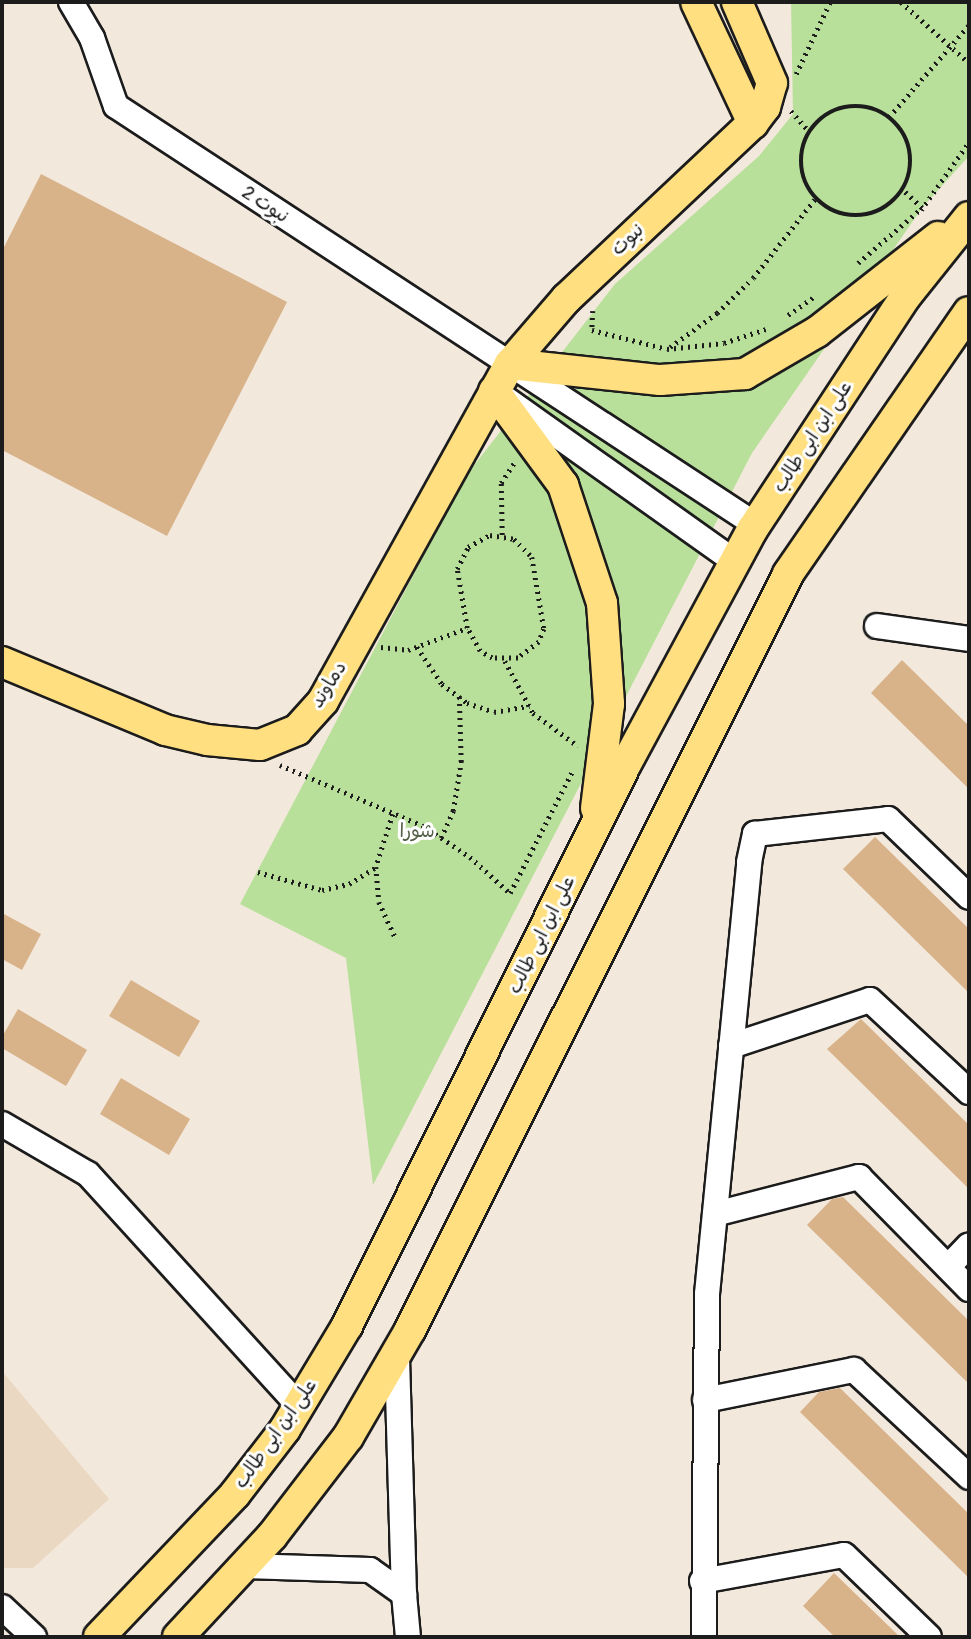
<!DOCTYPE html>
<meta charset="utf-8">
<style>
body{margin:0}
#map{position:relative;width:971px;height:1639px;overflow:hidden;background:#f3e8dc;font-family:Pangolin,"Playpen Sans Arabic",sans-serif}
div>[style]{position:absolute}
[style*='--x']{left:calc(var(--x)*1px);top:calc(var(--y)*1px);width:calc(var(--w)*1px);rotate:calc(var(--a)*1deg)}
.built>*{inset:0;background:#ebd8c3}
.green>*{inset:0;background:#b9e09b}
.building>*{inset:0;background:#d8b289}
.path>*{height:4.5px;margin-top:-2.25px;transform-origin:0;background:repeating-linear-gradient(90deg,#1c1c1c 0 2px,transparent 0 7px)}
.path>.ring{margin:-2.25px;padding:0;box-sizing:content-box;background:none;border:4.5px solid #1c1c1c;border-radius:50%}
.roads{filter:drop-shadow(2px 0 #1c1c1c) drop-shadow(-2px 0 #1c1c1c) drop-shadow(0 2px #1c1c1c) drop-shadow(0 -2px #1c1c1c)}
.minor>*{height:24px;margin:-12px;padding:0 12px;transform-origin:12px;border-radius:12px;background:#fff}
.major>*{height:30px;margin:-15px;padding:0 15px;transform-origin:15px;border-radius:15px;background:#ffdf80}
span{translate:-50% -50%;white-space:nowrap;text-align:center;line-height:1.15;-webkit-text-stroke:6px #fff;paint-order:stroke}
.street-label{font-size:19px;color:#1c1c1c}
.park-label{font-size:19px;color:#536148}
.frame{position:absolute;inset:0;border:4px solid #1c1c1c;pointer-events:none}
</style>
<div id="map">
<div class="built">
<div style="clip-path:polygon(2px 1371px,109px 1499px,33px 1568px,2px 1568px)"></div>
</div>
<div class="green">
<div style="clip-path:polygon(791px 2px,969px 2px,969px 156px,922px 208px,752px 453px,373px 1185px,346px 958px,240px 904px,465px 477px,615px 284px,759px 156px,793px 114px)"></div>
</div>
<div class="building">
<div style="clip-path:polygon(41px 174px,287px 302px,167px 536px,2px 450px,2px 251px)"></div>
<div style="clip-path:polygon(902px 660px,969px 726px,969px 789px,871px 693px)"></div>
<div style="clip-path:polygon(875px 837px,969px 929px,969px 993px,843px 869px)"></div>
<div style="clip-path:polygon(2px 913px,41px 934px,22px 970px,2px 959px)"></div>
<div style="clip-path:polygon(131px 980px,200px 1021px,179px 1057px,109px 1016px)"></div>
<div style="clip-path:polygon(18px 1009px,87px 1050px,66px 1086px,2px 1048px,2px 1037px)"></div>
<div style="clip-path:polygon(861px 1019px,969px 1125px,969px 1189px,827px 1049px)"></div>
<div style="clip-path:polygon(121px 1078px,190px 1119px,169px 1155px,100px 1114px)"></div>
<div style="clip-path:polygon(843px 1197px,969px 1321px,969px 1384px,807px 1225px,832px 1199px)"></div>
<div style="clip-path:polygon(840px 1388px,969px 1514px,969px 1578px,800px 1412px,819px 1392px)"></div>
<div style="clip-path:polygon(834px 1573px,900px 1637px,835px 1637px,803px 1606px)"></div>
</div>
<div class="path">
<div style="--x:901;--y:2;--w:91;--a:41.9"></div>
<div style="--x:796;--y:74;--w:80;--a:-64.7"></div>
<div class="ring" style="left:801px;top:106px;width:105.5px;height:105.5px"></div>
<div style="--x:791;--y:111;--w:27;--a:48"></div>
<div style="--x:889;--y:117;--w:122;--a:-49"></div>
<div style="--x:921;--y:210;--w:83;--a:-54.8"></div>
<div style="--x:858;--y:263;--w:84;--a:-40.7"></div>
<div style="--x:922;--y:208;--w:26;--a:-137"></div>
<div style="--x:593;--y:311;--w:19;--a:93"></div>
<div style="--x:592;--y:330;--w:77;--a:14.2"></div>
<div style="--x:667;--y:349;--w:57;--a:-6"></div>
<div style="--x:724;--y:343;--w:44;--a:-18.4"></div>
<div style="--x:788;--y:315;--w:33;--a:-35"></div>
<div style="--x:670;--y:347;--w:58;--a:-35.9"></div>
<div style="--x:717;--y:313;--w:50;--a:-44.2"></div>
<div style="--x:753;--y:278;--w:100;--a:-51.9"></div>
<div style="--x:490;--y:535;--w:24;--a:9"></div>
<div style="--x:514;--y:539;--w:25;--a:45"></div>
<div style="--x:532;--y:557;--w:73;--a:80.5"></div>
<div style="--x:544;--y:629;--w:14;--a:111"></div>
<div style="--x:539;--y:642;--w:26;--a:143"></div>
<div style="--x:518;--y:658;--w:26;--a:180"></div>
<div style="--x:492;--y:658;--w:14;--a:-150"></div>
<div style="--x:480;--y:651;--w:26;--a:-119"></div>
<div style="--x:467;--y:628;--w:60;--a:-99.6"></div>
<div style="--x:457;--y:569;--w:25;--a:-63"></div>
<div style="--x:468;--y:547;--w:25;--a:-29"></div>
<div style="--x:502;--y:535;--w:52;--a:-91.1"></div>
<div style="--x:501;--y:483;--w:24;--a:-57"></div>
<div style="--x:381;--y:647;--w:27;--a:6"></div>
<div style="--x:408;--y:650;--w:63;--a:-20.4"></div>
<div style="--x:417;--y:647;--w:45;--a:56"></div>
<div style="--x:442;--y:684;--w:31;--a:37"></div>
<div style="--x:467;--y:703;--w:28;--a:18"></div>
<div style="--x:494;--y:712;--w:36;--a:-10"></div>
<div style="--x:505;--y:661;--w:59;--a:61.7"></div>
<div style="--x:533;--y:713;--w:56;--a:36.3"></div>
<div style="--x:280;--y:765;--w:156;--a:23"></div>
<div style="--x:424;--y:826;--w:55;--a:34"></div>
<div style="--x:470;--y:857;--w:54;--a:42"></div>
<div style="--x:510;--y:893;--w:136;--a:-62.9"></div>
<div style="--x:393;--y:814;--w:56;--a:107.8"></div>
<div style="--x:376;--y:867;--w:35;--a:85"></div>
<div style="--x:379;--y:902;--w:41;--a:65.3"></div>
<div style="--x:441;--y:838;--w:30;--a:-66"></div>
<div style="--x:453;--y:811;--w:50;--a:-80.7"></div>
<div style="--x:461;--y:762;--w:66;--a:-91.7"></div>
<div style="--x:258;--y:872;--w:66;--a:15.7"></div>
<div style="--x:322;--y:890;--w:28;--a:-13"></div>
<div style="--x:349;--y:884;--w:32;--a:-32"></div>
</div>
<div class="roads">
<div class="minor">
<div style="--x:71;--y:2;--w:42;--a:59.7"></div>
<div style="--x:92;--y:38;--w:72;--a:70.6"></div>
<div style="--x:116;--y:106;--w:765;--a:33.21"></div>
<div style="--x:506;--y:399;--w:281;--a:35.4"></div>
<div style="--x:877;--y:626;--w:93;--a:8"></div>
<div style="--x:731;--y:1046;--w:146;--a:-18.3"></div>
<div style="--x:870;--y:1000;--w:135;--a:42.9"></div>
<div style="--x:2;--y:1124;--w:99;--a:30.2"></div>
<div style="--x:88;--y:1174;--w:314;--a:47.7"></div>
<div style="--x:715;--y:1214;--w:149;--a:-14.4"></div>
<div style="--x:859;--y:1177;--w:157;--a:45.5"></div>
<div style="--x:948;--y:1267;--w:30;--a:-46"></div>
<div style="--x:705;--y:1400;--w:152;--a:-11.4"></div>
<div style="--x:854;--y:1370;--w:157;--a:42.9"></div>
<div style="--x:245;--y:1566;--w:125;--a:1.8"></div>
<div style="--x:370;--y:1570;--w:42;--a:35.2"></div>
<div style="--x:404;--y:1594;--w:242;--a:-91.7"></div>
<div style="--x:702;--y:1581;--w:144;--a:-10.4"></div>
<div style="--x:844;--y:1555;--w:118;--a:44"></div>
<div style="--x:404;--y:1594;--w:43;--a:84.7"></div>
<div style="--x:2;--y:1607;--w:44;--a:43.2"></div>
<div style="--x:704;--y:1637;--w:343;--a:-89.5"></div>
<div style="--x:707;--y:1294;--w:434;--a:-84.4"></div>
<div style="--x:749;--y:862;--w:29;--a:-78"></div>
<div style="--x:755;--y:834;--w:134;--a:-6.4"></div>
<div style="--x:888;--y:819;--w:112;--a:43.9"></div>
</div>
<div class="major">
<div style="--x:696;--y:2;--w:134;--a:64.8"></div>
<div style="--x:510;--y:364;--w:151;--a:6.1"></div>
<div style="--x:660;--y:380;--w:85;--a:-4"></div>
<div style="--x:745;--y:374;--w:83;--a:-30.3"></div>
<div style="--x:817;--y:332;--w:154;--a:-38.1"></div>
<div style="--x:494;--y:391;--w:117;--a:53.7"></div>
<div style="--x:563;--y:485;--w:124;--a:71.7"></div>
<div style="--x:602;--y:603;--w:101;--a:86"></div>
<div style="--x:609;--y:704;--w:105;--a:97.1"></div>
<div style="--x:2;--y:662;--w:177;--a:22.6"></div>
<div style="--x:165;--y:730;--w:43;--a:13.4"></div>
<div style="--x:207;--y:740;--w:53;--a:5.4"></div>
<div style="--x:260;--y:745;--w:40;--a:-22"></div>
<div style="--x:297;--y:730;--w:39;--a:-48"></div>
<div style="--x:323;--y:701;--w:385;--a:-61"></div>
<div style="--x:510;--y:364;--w:86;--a:-49.3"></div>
<div style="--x:566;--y:299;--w:257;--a:-43.3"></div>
<div style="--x:753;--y:123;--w:20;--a:-53"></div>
<div style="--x:765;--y:107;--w:25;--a:-74"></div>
<div style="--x:772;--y:83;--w:88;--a:-113.4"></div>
<div style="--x:99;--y:1637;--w:197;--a:-46.4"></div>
<div style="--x:235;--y:1494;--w:82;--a:-52.4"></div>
<div style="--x:285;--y:1429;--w:120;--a:-59"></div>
<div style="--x:347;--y:1326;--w:627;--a:-63.6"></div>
<div style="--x:626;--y:764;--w:266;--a:-61.7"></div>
<div style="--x:752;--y:530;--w:280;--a:-56.7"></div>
<div style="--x:906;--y:296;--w:101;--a:-51.4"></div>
<div style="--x:178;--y:1637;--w:138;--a:-47.1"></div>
<div style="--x:272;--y:1536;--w:125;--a:-52.5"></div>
<div style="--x:348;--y:1437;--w:124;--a:-59.9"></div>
<div style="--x:410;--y:1330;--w:845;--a:-63.43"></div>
<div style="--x:788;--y:574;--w:318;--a:-55.4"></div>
</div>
</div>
<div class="street-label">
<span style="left:265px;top:205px;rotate:33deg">نبوت 2</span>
<span style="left:628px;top:240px;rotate:-44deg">نبوت</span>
<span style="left:813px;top:437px;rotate:-57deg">علی ابن ابی طالب</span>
<span style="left:329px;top:685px;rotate:-58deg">دماوند</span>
<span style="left:542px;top:935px;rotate:-64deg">علی ابن ابی طالب</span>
<span style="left:276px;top:1434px;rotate:-55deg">علی ابن ابی طالب</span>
</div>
<div class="park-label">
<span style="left:417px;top:832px">شورا</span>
</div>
<div class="frame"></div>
</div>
